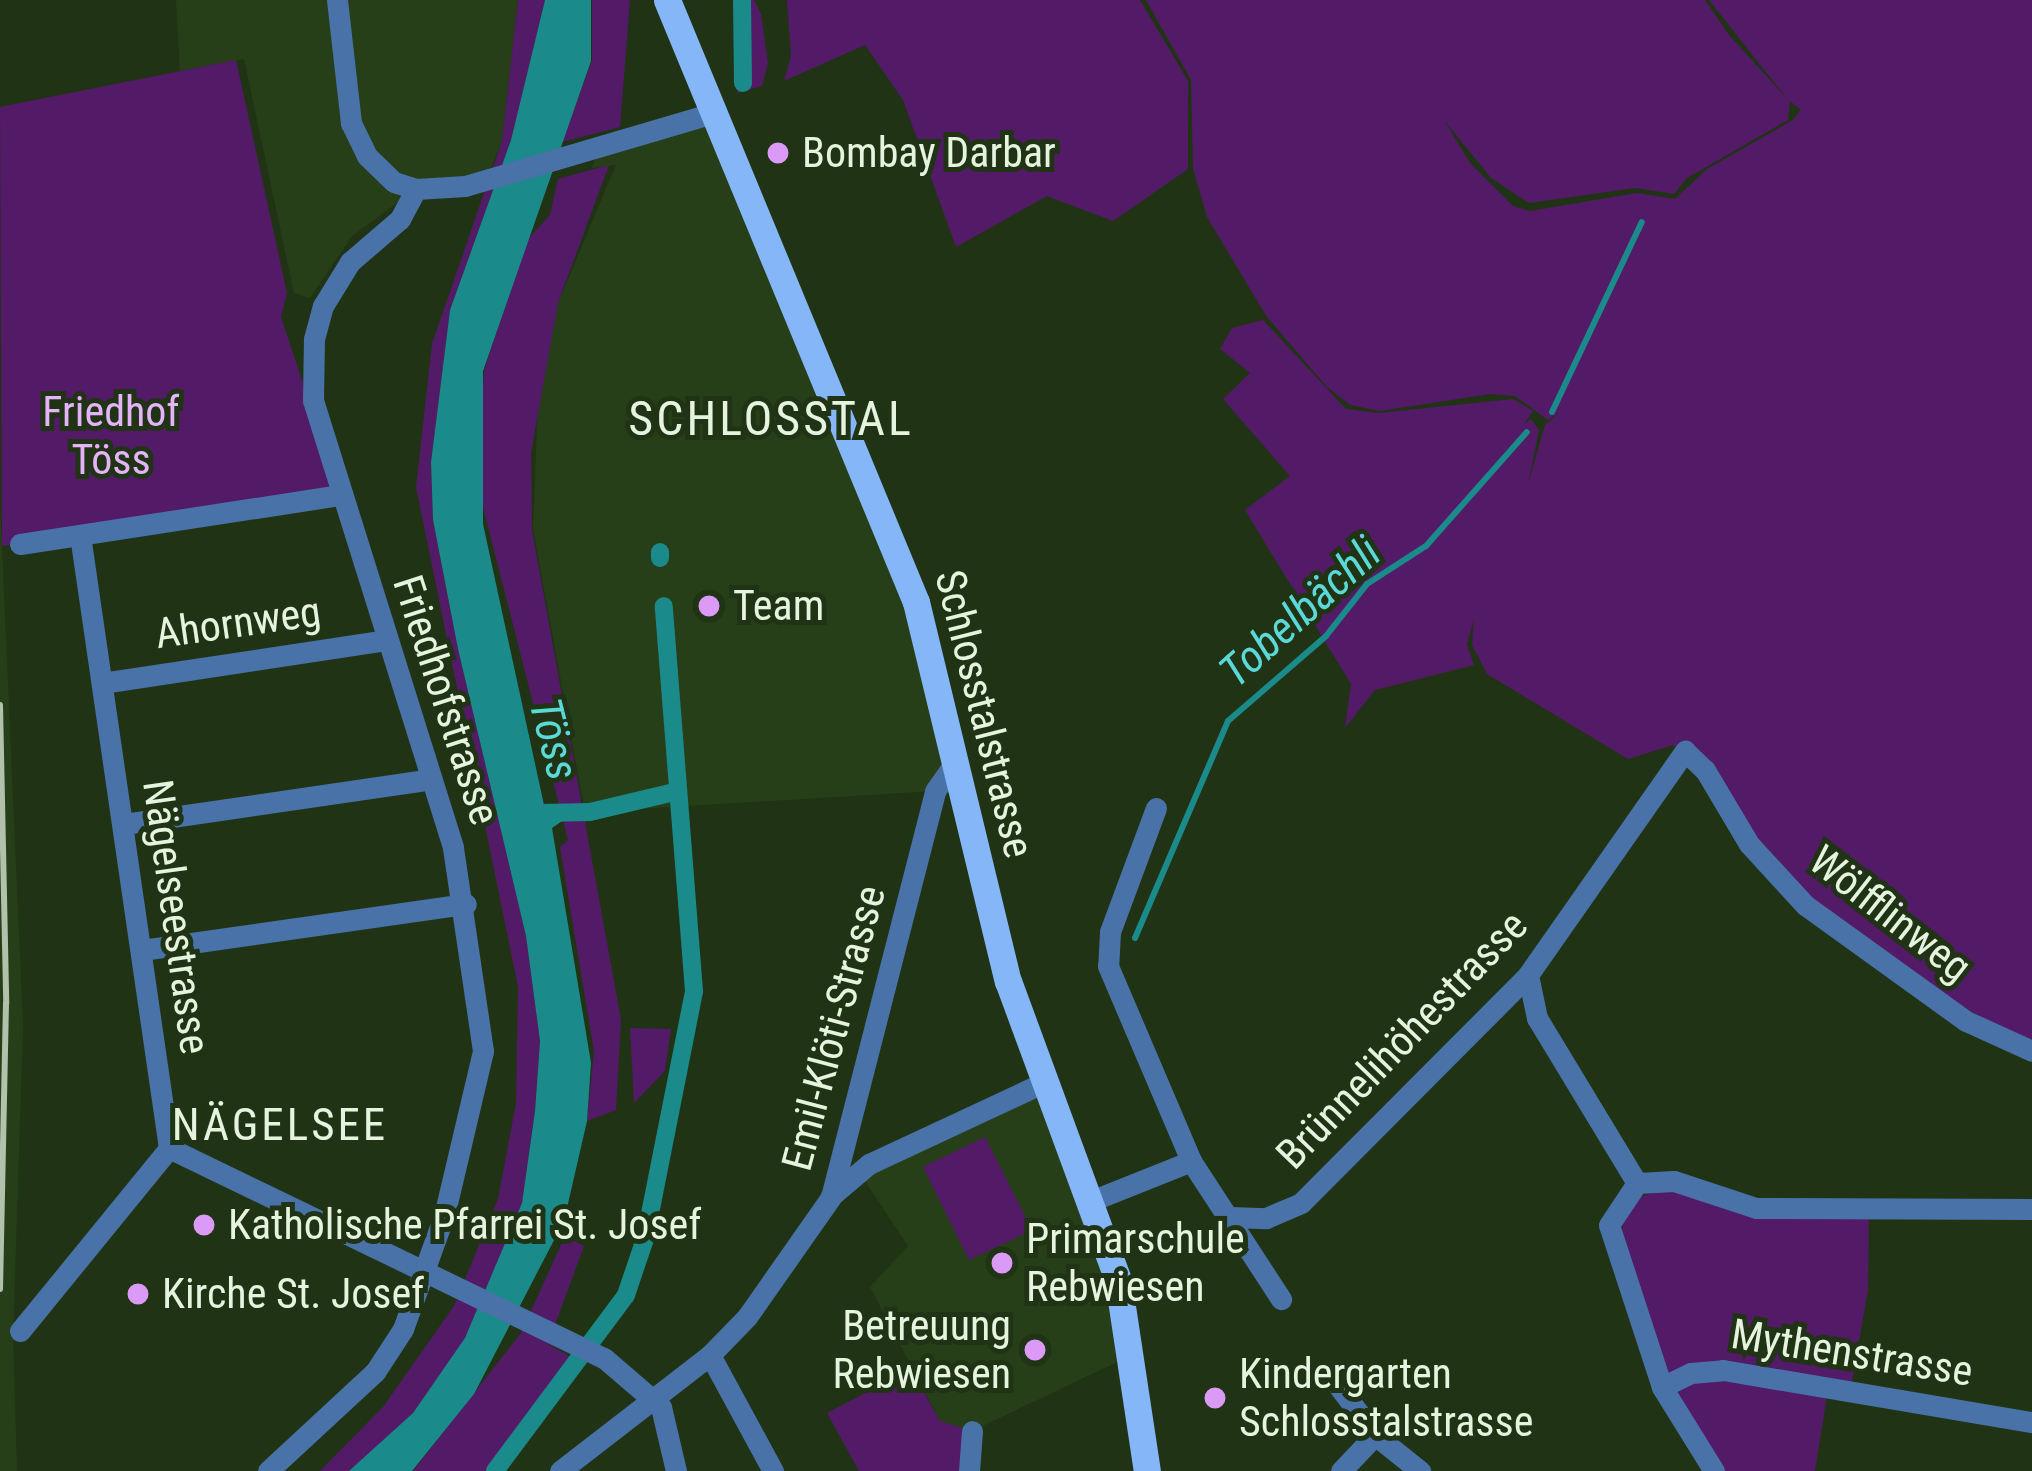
<!DOCTYPE html>
<meta charset="utf-8">
<style>
body{margin:0}
#map{position:relative;width:2032px;height:1471px;overflow:hidden;background:#203415;font-family:"Roboto Condensed",sans-serif}
div>[style]{position:absolute}
[style*='--x']{left:calc(var(--x)*1px);top:calc(var(--y)*1px);width:calc(var(--w)*1px);rotate:calc(var(--a)*1deg)}
.built>*{inset:0;background:#273f19}
.green>*{inset:0;background:#531a67}
.water>*{inset:0;background:#1b8a8a}
.stream>*{height:6px;margin:-3px;padding:0 3px;transform-origin:3px;border-radius:3px;background:#1b8a8a}
.canal>*{height:18px;margin:-9px;padding:0 9px;transform-origin:9px;border-radius:9px;background:#1b8a8a}
.minor>*{height:21px;margin:-10.5px;padding:0 10.5px;transform-origin:10.5px;border-radius:10.5px;background:#4972a8}
.major>*{height:27px;margin:-13.5px;padding:0 13.5px;transform-origin:13.5px;border-radius:13.5px;background:#84b6f8}
.rail>*{height:6px;margin:-3px;padding:0 3px;transform-origin:3px;border-radius:3px;background:#b2c1aa}
.dots>*{width:33px;height:33px;translate:-50% -50%;box-sizing:border-box;border:6px solid #203415;border-radius:50%}
span{translate:-50% -50%;white-space:nowrap;text-align:center;line-height:1.15;-webkit-text-stroke:10px #203415;paint-order:stroke}
.poi-label{font-size:42px;color:#e5f3df}
.left{translate:0 -50%;text-align:left}
.right{translate:-100% -50%;text-align:right}
.park-label{font-size:42px;color:#e5b3fa}
.street-label{font-size:42px;color:#e5f3df}
.water-label{font-size:45px;color:#5bd8d8;font-style:italic}
.neighbourhood-label{font-size:45px;color:#e5f3df;letter-spacing:3px}
.quarter-label{font-size:48px;color:#e5f3df;letter-spacing:3px}
</style>
<div id="map">
<div class="built">
<div style="clip-path:polygon(176px 0,518px 0,502px 141px,486px 180px,416px 189px,352px 236px,310px 298px,294px 293px,244px 59px,180px 71px)"></div>
<div style="clip-path:polygon(713px 113px,931px 650px,957px 760px,935px 791px,585px 812px,533px 529px,539px 376px,558px 303px,616px 165px,592px 168px,598px 149px)"></div>
<div style="clip-path:polygon(0 503px,23px 1026px,13px 1337px,17px 1471px,0 1471px)"></div>
<div style="clip-path:polygon(1043px 1083px,1134px 1354px,972px 1431px,958px 1428px,940px 1421px,870px 1287px,908px 1246px,859px 1172px)"></div>
</div>
<div class="green">
<div style="clip-path:polygon(518px 0,545px 0,511px 140px,450px 310px,431px 462px,433px 520px,458px 649px,526px 936px,540px 1041px,535px 1110px,522px 1203px,466px 1338px,413px 1413px,377px 1447px,349px 1471px,320px 1471px,383px 1407px,454px 1306px,498px 1199px,516px 1103px,518px 987px,416px 487px,432px 344px,502px 141px)"></div>
<div style="clip-path:polygon(592px 0,630px 0,620px 127px,562px 142px,592px 60px)"></div>
<div style="clip-path:polygon(742px 0,754px 0,761px 14px,768px 63px,762px 86px,737px 93px,750px 43px)"></div>
<div style="clip-path:polygon(787px 0,1140px 0,1188px 81px,1188px 169px,1113px 221px,1047px 196px,956px 247px,903px 100px,865px 45px,784px 81px,791px 56px)"></div>
<div style="clip-path:polygon(evenodd,1146px 0,1705px 0,1729px 35px,1789px 101px,1709px 0,2032px 0,2032px 1051px,1805px 905px,1698px 760px,1673px 745px,1628px 759px,1487px 674px,1472px 645px,1474px 619px,1467px 644px,1474px 665px,1375px 690px,1345px 728px,1351px 684px,1245px 510px,1290px 476px,1223px 399px,1250px 373px,1220px 349px,1232px 328px,1263px 320px,1346px 409px,1379px 413px,1513px 399px,1533px 411px,1524px 424px,1531px 419px,1539px 430px,1528px 484px,1545px 425px,1560px 412px,1548px 420px,1515px 396px,1490px 394px,1380px 411px,1350px 405px,1327px 387px,1267px 317px,1207px 217px,1193px 168px,1191px 80px,1146px 0,1790px 101px,1801px 110px,1793px 120px,1707px 169px,1675px 199px,1637px 193px,1530px 211px,1513px 206px,1470px 163px,1444px 120px,1491px 178px,1529px 203px,1635px 188px,1674px 194px,1687px 178px,1788px 120px,1790px 101px)"></div>
<div style="clip-path:polygon(236px 60px,287px 293px,281px 317px,340px 495px,2px 546px,0 107px)"></div>
<div style="clip-path:polygon(609px 165px,558px 303px,531px 453px,532px 530px,621px 1020px,616px 1110px,587px 1121px,594px 1051px,560px 847px,568px 840px,483px 507px,480px 428px,484px 370px,528px 239px,550px 215px,558px 179px)"></div>
<div style="clip-path:polygon(630px 1028px,671px 1029px,665px 1071px,634px 1103px)"></div>
<div style="clip-path:polygon(985px 1137px,1032px 1230px,969px 1260px,923px 1167px)"></div>
<div style="clip-path:polygon(1667px 1189px,1750px 1216px,1869px 1209px,1868px 1290px,1850px 1393px,1828px 1389px,1815px 1471px,1714px 1471px,1684px 1433px,1622px 1237px,1623px 1215px,1639px 1197px)"></div>
<div style="clip-path:polygon(565px 1236px,584px 1246px,548px 1344px,573px 1358px,486px 1471px,413px 1471px,521px 1333px)"></div>
<div style="clip-path:polygon(911px 1369px,940px 1421px,972px 1431px,969px 1471px,859px 1471px,827px 1413px)"></div>
</div>
<div class="water">
<div style="clip-path:polygon(545px 0,591px 0,591px 61px,483px 371px,483px 524px,544px 805px,563px 810px,565px 819px,552px 828px,591px 1063px,587px 1121px,564px 1221px,474px 1394px,412px 1471px,349px 1471px,413px 1413px,465px 1338px,522px 1203px,535px 1111px,540px 1041px,526px 936px,458px 649px,433px 520px,431px 462px,450px 310px,511px 140px)"></div>
</div>
<div class="stream">
<div style="--x:1552;--y:412;--w:210;--a:-64.7"></div>
<div style="--x:1135;--y:938;--w:236;--a:-66.8"></div>
<div style="--x:1228;--y:721;--w:130;--a:-40.9"></div>
<div style="--x:1326;--y:636;--w:66;--a:-51.7"></div>
<div style="--x:1367;--y:584;--w:70;--a:-32.8"></div>
<div style="--x:1426;--y:546;--w:152;--a:-48.5"></div>
</div>
<div class="canal">
<div style="--x:742;--y:0;--w:83;--a:89.3"></div>
<div style="--x:660;--y:552;--w:6;--a:90"></div>
<div style="--x:541;--y:813;--w:49;--a:-1.2"></div>
<div style="--x:590;--y:812;--w:90;--a:-13.4"></div>
<div style="--x:495;--y:1471;--w:219;--a:-53.3"></div>
<div style="--x:626;--y:1295;--w:59;--a:-71.3"></div>
<div style="--x:645;--y:1239;--w:253;--a:-78.8"></div>
<div style="--x:694;--y:991;--w:386;--a:-94.5"></div>
</div>
<div class="minor">
<div style="--x:337;--y:0;--w:124;--a:83.5"></div>
<div style="--x:351;--y:123;--w:37;--a:64"></div>
<div style="--x:367;--y:156;--w:37;--a:44"></div>
<div style="--x:394;--y:182;--w:23;--a:18"></div>
<div style="--x:416;--y:189;--w:49;--a:-3.5"></div>
<div style="--x:465;--y:186;--w:259;--a:-16.4"></div>
<div style="--x:20;--y:544;--w:324;--a:-8.7"></div>
<div style="--x:102;--y:683;--w:287;--a:-8.6"></div>
<div style="--x:1156;--y:808;--w:132;--a:110.4"></div>
<div style="--x:1110;--y:932;--w:34;--a:93"></div>
<div style="--x:1108;--y:966;--w:212;--a:66.9"></div>
<div style="--x:124;--y:824;--w:310;--a:-8.3"></div>
<div style="--x:142;--y:950;--w:327;--a:-8.1"></div>
<div style="--x:1528;--y:975;--w:44;--a:78.2"></div>
<div style="--x:1537;--y:1018;--w:193;--a:58.8"></div>
<div style="--x:169;--y:1148;--w:483;--a:25.8"></div>
<div style="--x:604;--y:1358;--w:75;--a:40.7"></div>
<div style="--x:661;--y:1407;--w:66;--a:76.8"></div>
<div style="--x:831;--y:1196;--w:50;--a:-40.1"></div>
<div style="--x:869;--y:1164;--w:192;--a:-25"></div>
<div style="--x:1091;--y:1201;--w:108;--a:-21.8"></div>
<div style="--x:1191;--y:1161;--w:165;--a:56.9"></div>
<div style="--x:1229;--y:1217;--w:37;--a:2"></div>
<div style="--x:1266;--y:1218;--w:38;--a:-23"></div>
<div style="--x:1301;--y:1203;--w:322;--a:-45.1"></div>
<div style="--x:1528;--y:975;--w:274;--a:-55"></div>
<div style="--x:1685;--y:751;--w:28;--a:44"></div>
<div style="--x:1705;--y:770;--w:86;--a:59.3"></div>
<div style="--x:1749;--y:844;--w:83;--a:47.4"></div>
<div style="--x:1805;--y:905;--w:198;--a:35.8"></div>
<div style="--x:1966;--y:1021;--w:72;--a:24.4"></div>
<div style="--x:20;--y:1331;--w:236;--a:-50.8"></div>
<div style="--x:169;--y:1148;--w:619;--a:-98.26"></div>
<div style="--x:710;--y:1355;--w:132;--a:61.5"></div>
<div style="--x:1331;--y:1376;--w:74;--a:53.3"></div>
<div style="--x:1375;--y:1435;--w:58;--a:38.7"></div>
<div style="--x:1662;--y:1387;--w:32;--a:-26"></div>
<div style="--x:1691;--y:1373;--w:32;--a:-5"></div>
<div style="--x:1723;--y:1370;--w:313;--a:9.6"></div>
<div style="--x:268;--y:1471;--w:146;--a:-42.8"></div>
<div style="--x:375;--y:1372;--w:51;--a:-56.9"></div>
<div style="--x:403;--y:1329;--w:120;--a:-70.1"></div>
<div style="--x:444;--y:1216;--w:170;--a:-76.7"></div>
<div style="--x:483;--y:1051;--w:206;--a:-98.4"></div>
<div style="--x:453;--y:847;--w:467;--a:-107.4"></div>
<div style="--x:313;--y:401;--w:62;--a:-89.1"></div>
<div style="--x:314;--y:339;--w:34;--a:-75"></div>
<div style="--x:323;--y:306;--w:52;--a:-58.5"></div>
<div style="--x:350;--y:262;--w:66;--a:-40.7"></div>
<div style="--x:400;--y:219;--w:34;--a:-62"></div>
<div style="--x:560;--y:1471;--w:190;--a:-37.7"></div>
<div style="--x:710;--y:1355;--w:53;--a:-45.8"></div>
<div style="--x:747;--y:1317;--w:146;--a:-55"></div>
<div style="--x:831;--y:1197;--w:419;--a:-75.6"></div>
<div style="--x:935;--y:791;--w:38;--a:-55"></div>
<div style="--x:969;--y:1471;--w:40;--a:-85.7"></div>
<div style="--x:1341;--y:1471;--w:50;--a:-46.6"></div>
<div style="--x:1714;--y:1471;--w:99;--a:-121.8"></div>
<div style="--x:1662;--y:1387;--w:170;--a:-108.1"></div>
<div style="--x:1609;--y:1225;--w:50;--a:-56.3"></div>
<div style="--x:1637;--y:1183;--w:37;--a:-3"></div>
<div style="--x:1674;--y:1181;--w:86;--a:18.2"></div>
<div style="--x:1756;--y:1208;--w:276;--a:0.2"></div>
</div>
<div class="major">
<div style="--x:667;--y:0;--w:651;--a:67.53"></div>
<div style="--x:916;--y:602;--w:390;--a:76.4"></div>
<div style="--x:1008;--y:981;--w:319;--a:69.8"></div>
<div style="--x:1118;--y:1280;--w:193;--a:81.4"></div>
</div>
<div class="rail">
<div style="--x:0;--y:705;--w:298;--a:88.8"></div>
<div style="--x:6;--y:1003;--w:286;--a:91.2"></div>
</div>
<div class="dots">
<div style="left:778px;top:153px;background:#db9af6"></div>
<div style="left:709px;top:606px;background:#db9af6"></div>
<div style="left:204px;top:1225px;background:#db9af6"></div>
<div style="left:1002px;top:1263px;background:#db9af6"></div>
<div style="left:138px;top:1294px;background:#db9af6"></div>
<div style="left:1035px;top:1350px;background:#db9af6"></div>
<div style="left:1215px;top:1398px;background:#db9af6"></div>
</div>
<div class="poi-label">
<span class="left" style="left:802px;top:153px">Bombay Darbar</span>
<span class="left" style="left:733px;top:606px">Team</span>
<span class="left" style="left:228px;top:1225px">Katholische Pfarrei St. Josef</span>
<span class="left" style="left:1026px;top:1263px">Primarschule<br>Rebwiesen</span>
<span class="left" style="left:162px;top:1294px">Kirche St. Josef</span>
<span class="right" style="left:1011px;top:1350px">Betreuung<br>Rebwiesen</span>
<span class="left" style="left:1239px;top:1398px">Kindergarten<br>Schlosstalstrasse</span>
</div>
<div class="park-label">
<span style="left:111px;top:436px">Friedhof<br>Töss</span>
</div>
<div class="street-label">
<span style="left:238px;top:623px;rotate:-8deg">Ahornweg</span>
<span style="left:446px;top:700px;rotate:72deg">Friedhofstrasse</span>
<span style="left:984px;top:714px;rotate:76deg">Schlosstalstrasse</span>
<span style="left:1890px;top:914px;rotate:38deg">Wölfflinweg</span>
<span style="left:176px;top:917px;rotate:82deg">Nägelseestrasse</span>
<span style="left:834px;top:1028px;rotate:-75deg">Emil-Klöti-Strasse</span>
<span style="left:1402px;top:1040px;rotate:-46deg">Brünnelihöhestrasse</span>
<span style="left:1852px;top:1353px;rotate:9deg">Mythenstrasse</span>
</div>
<div class="water-label">
<span style="left:1300px;top:612px;rotate:-42deg">Tobelbächli</span>
<span style="left:554px;top:739px;rotate:76deg">Töss</span>
</div>
<div class="neighbourhood-label">
<span style="left:280px;top:1125px">NÄGELSEE</span>
</div>
<div class="quarter-label">
<span style="left:771px;top:419px">SCHLOSSTAL</span>
</div>
</div>
